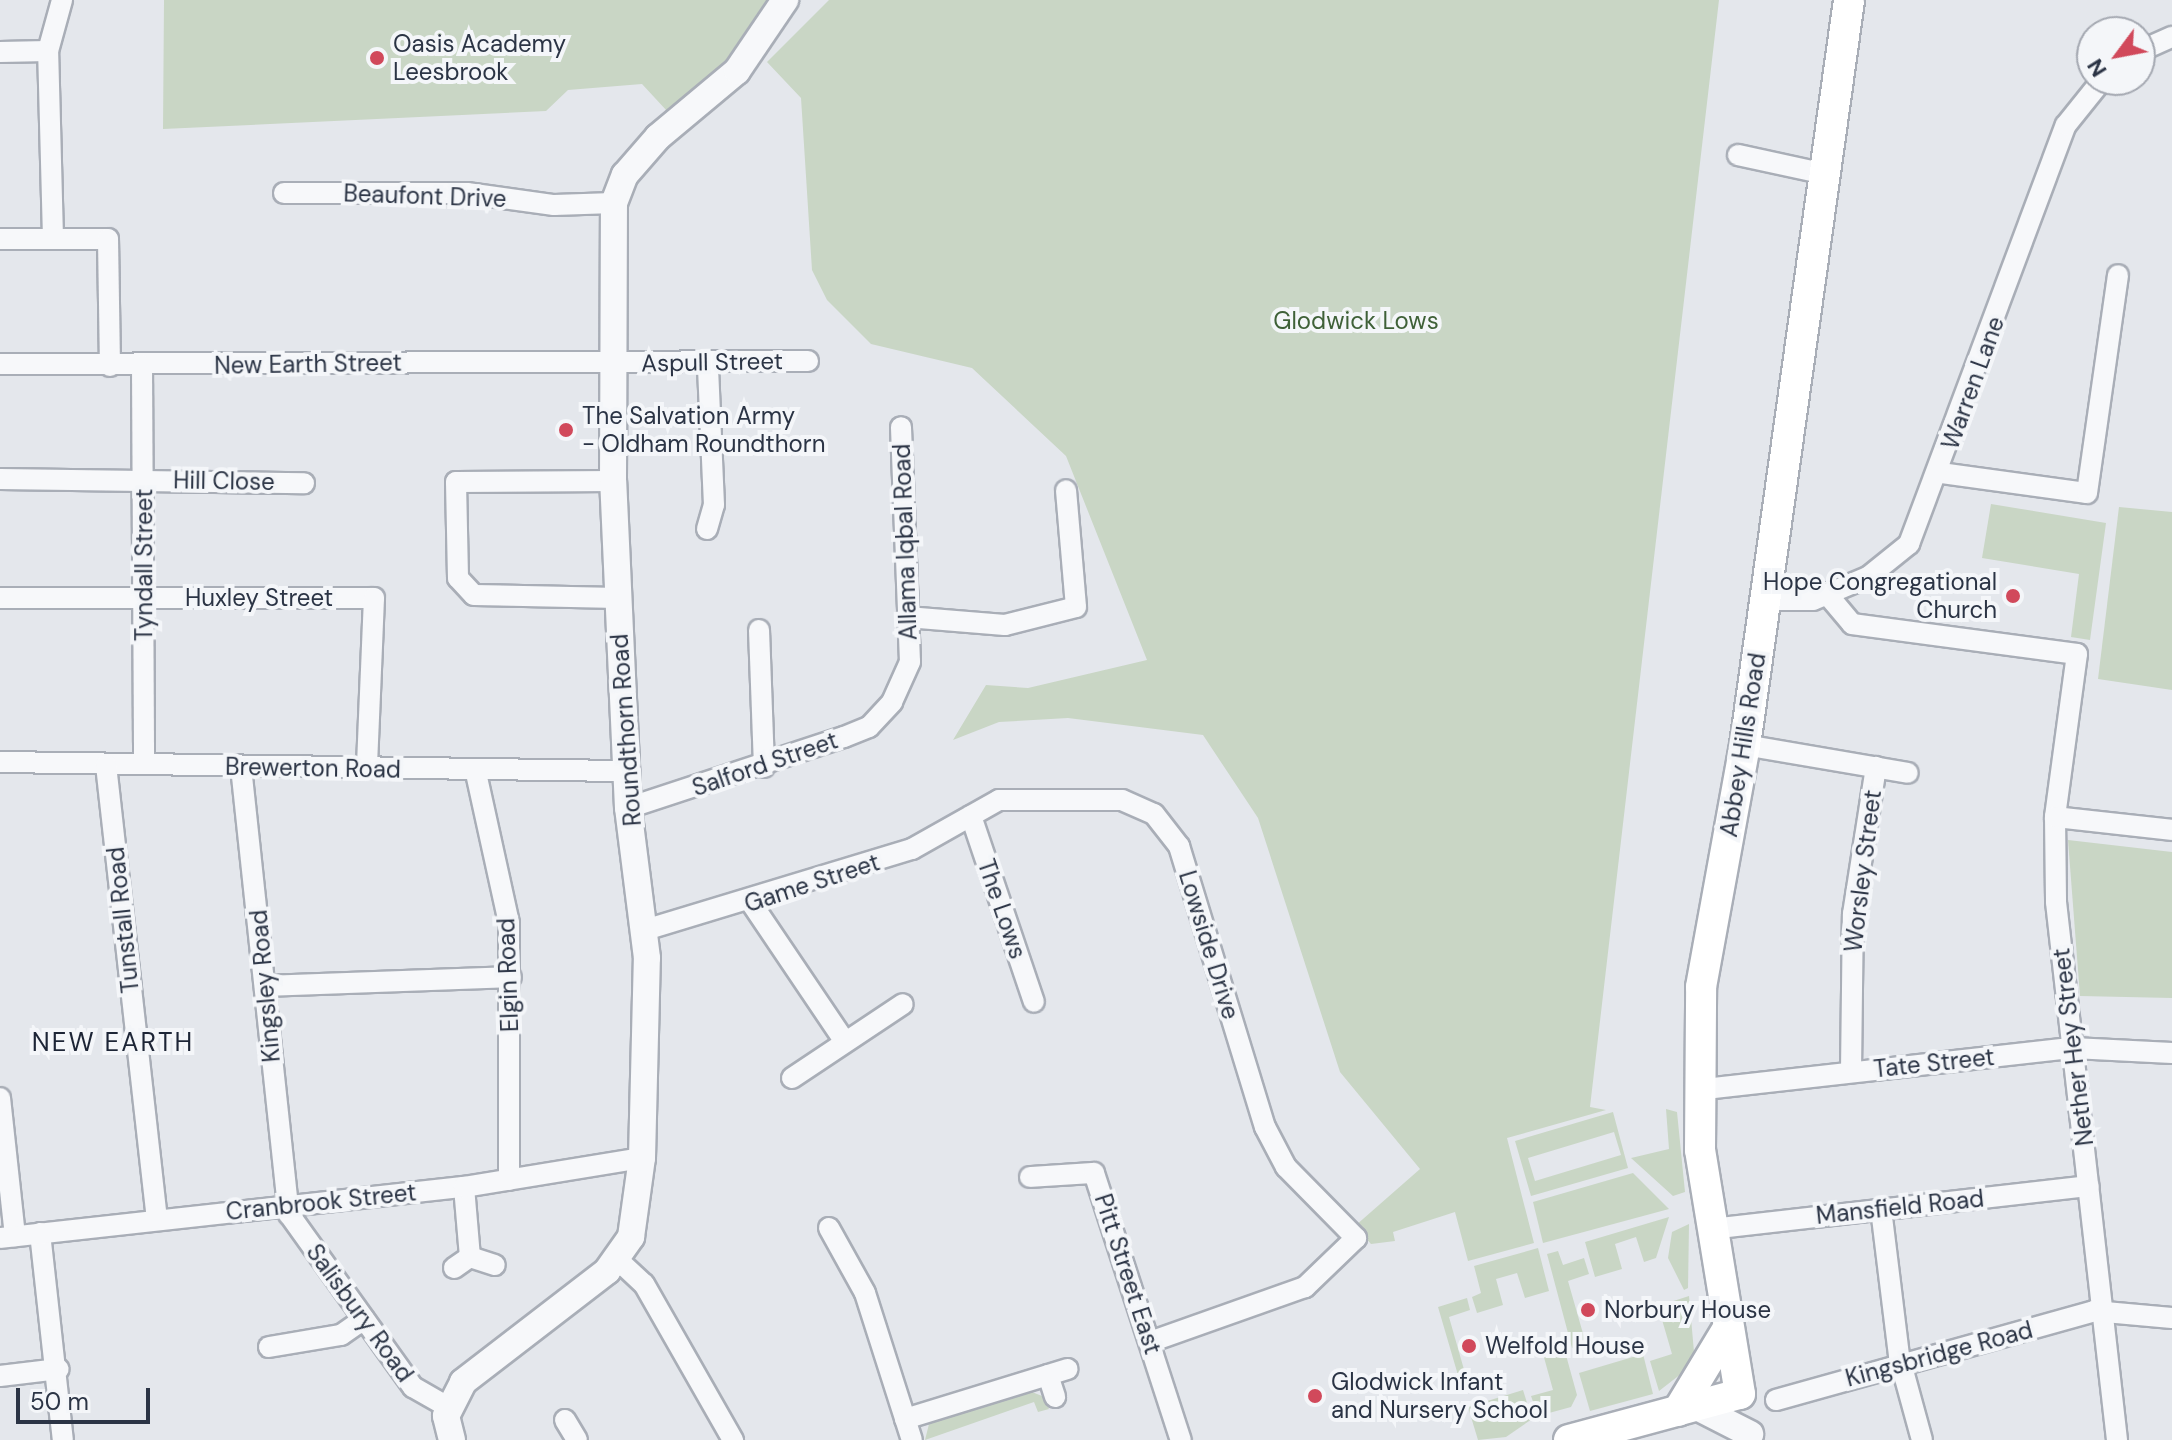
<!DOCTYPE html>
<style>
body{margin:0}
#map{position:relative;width:2172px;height:1440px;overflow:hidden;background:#e4e7ec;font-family:"DM Sans",sans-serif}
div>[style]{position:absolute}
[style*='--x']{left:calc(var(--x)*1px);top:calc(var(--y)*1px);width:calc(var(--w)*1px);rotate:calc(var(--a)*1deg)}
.green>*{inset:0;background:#c9d6c5}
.roads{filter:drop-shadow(2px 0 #a9aeb7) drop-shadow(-2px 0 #a9aeb7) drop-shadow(0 2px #a9aeb7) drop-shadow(0 -2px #a9aeb7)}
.minor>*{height:20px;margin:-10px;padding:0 10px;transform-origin:10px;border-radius:10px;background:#f7f8fa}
.tertiary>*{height:26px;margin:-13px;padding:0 13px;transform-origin:13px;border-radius:13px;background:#f7f8fa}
.secondary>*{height:30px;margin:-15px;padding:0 15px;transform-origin:15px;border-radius:15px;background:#fff}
.dots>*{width:22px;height:22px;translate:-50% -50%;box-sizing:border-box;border:4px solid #f4f6f9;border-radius:50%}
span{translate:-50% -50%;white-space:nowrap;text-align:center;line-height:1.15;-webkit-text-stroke:8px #f4f6f9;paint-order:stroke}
.poi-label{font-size:24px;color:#2b3445}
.left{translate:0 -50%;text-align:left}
.right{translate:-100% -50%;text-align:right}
.street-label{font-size:24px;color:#2b3445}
.park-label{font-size:24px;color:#3f6138}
.neighbourhood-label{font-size:26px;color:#1d2536;letter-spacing:2px}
.north{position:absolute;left:2076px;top:16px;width:80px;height:80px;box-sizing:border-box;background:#f4f6f9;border:2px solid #a4a8b1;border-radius:50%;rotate:238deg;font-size:22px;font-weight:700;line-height:32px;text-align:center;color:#2b3445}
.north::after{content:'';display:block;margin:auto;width:28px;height:36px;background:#d1495b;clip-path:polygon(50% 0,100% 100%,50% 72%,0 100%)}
.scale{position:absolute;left:16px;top:1388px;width:134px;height:36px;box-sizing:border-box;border:4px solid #2b3445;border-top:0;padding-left:10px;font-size:24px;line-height:28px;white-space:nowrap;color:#2b3445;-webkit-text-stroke:6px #f4f6f9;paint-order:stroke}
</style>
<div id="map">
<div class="green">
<div style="clip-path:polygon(164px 0,771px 0,745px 49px,667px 111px,642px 84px,568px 90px,546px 111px,163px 129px)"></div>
<div style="clip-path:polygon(829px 0,1719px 0,1590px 1107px,1606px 1110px,1507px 1138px,1534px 1243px,1468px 1261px,1455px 1212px,1393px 1232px,1395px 1241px,1371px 1244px,1355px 1226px,1420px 1169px,1340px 1072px,1258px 818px,1203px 735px,1068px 718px,999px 722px,953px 740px,986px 685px,1028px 688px,1147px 660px,1066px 456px,972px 368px,871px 344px,827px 300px,812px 270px,801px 98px,767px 62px)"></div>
<div style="clip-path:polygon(1991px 504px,2106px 523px,2090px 640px,2071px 637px,2079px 574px,1982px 558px)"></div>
<div style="clip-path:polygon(2119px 507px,2172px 512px,2172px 690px,2098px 679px)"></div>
<div style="clip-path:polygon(2068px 840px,2172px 852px,2172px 998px,2080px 996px)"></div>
<div style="clip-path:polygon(1666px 1109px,1677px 1112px,1685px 1192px,1673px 1196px,1631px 1158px,1669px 1149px)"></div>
<div style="clip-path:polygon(evenodd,1613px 1112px,1628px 1168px,1531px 1196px,1515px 1141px,1613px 1112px,1614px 1132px,1621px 1155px,1535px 1181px,1528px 1158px,1614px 1132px)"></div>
<div style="clip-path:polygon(1633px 1173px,1669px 1209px,1543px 1243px,1533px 1202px)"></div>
<div style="clip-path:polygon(1669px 1217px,1656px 1258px,1644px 1262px,1636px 1237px,1615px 1244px,1622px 1269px,1595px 1277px,1585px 1242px)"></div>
<div style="clip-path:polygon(1689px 1224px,1688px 1288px,1684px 1290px,1668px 1258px,1672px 1232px)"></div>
<div style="clip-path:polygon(1538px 1248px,1549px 1291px,1525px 1298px,1517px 1273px,1496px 1279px,1503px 1305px,1477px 1313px,1472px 1297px,1481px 1293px,1474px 1266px)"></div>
<div style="clip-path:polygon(1558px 1251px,1563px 1265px,1584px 1258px,1589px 1274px,1568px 1281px,1586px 1344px,1572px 1348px,1547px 1254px)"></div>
<div style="clip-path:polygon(1689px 1296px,1695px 1363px,1659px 1391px,1650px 1361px,1672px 1354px,1658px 1306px)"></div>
<div style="clip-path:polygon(1467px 1298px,1470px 1310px,1449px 1317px,1467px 1380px,1460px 1382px,1438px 1307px)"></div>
<div style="clip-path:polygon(1561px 1337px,1577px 1395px,1571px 1407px,1538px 1416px,1531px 1396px,1553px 1390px,1540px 1343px)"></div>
<div style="clip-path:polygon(1643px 1354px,1653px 1394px,1590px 1411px,1579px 1373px)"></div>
<div style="clip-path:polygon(1027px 1390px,1042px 1396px,1049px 1409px,1038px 1412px,1034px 1402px,925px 1440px,930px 1420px)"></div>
<div style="clip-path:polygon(1523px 1390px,1532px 1419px,1506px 1437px,1478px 1440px,1468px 1407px)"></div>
</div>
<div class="roads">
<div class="minor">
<div style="--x:2140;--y:51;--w:35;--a:-24"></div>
<div style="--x:0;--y:52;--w:48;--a:-1.2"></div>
<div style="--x:1738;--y:155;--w:89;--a:12.3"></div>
<div style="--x:284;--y:193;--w:183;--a:0"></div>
<div style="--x:467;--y:193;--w:88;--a:7.9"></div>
<div style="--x:554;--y:205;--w:60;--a:-1.9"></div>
<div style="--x:53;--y:238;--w:187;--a:-91.5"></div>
<div style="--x:48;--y:51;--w:53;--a:-74.6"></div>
<div style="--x:0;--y:239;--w:108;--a:0"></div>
<div style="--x:108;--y:239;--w:127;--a:89.1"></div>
<div style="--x:0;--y:364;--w:808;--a:-0.21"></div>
<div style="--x:142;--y:365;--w:399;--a:89.7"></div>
<div style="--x:1941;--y:473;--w:147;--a:7.8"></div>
<div style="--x:2087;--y:493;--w:220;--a:-81.9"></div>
<div style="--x:0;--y:479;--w:304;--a:0.8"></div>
<div style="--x:613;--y:481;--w:157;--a:179.6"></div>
<div style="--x:456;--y:482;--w:96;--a:88.8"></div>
<div style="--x:458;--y:578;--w:23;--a:47"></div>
<div style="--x:474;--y:595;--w:144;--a:1.2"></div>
<div style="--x:707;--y:529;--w:25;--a:-74"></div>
<div style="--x:714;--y:505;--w:140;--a:-92.5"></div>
<div style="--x:1827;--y:594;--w:39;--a:50"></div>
<div style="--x:1852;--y:624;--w:227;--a:7.6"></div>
<div style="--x:2077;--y:654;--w:164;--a:97.7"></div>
<div style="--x:2055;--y:817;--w:85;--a:89.3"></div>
<div style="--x:2056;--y:902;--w:541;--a:83.53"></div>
<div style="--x:0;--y:598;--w:374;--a:0"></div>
<div style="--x:374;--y:598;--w:169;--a:92.4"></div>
<div style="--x:1766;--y:600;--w:47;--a:0"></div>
<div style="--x:1813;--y:600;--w:60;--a:-22.7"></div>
<div style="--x:1868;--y:577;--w:53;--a:-38.8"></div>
<div style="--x:1909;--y:544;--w:447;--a:-69.5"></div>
<div style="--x:2066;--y:125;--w:58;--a:-51.3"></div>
<div style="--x:907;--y:617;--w:98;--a:4.7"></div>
<div style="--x:1005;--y:625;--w:73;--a:-14.2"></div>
<div style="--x:1076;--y:607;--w:117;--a:-94.9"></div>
<div style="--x:759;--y:630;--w:137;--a:87.9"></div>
<div style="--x:1745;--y:745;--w:165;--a:9.7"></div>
<div style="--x:0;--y:762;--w:625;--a:0.83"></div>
<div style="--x:106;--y:765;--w:457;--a:83.6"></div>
<div style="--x:241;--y:767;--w:450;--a:83.9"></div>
<div style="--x:289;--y:1214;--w:213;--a:54.4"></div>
<div style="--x:413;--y:1387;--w:40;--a:29.7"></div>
<div style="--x:476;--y:773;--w:154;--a:77.6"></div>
<div style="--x:509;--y:923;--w:257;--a:90"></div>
<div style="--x:628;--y:808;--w:227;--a:-18.2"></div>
<div style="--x:844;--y:737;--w:27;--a:-22"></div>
<div style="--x:869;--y:727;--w:34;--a:-47"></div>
<div style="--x:892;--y:702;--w:44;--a:-65.8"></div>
<div style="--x:910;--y:662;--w:235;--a:-92.2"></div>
<div style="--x:971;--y:816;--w:196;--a:71.3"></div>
<div style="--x:2055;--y:817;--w:118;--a:6.3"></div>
<div style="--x:752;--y:904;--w:166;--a:56"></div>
<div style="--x:645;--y:930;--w:279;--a:-16.9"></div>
<div style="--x:912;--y:849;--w:100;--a:-29.4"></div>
<div style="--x:999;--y:800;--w:123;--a:0"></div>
<div style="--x:1122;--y:800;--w:35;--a:24"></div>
<div style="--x:1154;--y:814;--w:41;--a:52"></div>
<div style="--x:1179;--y:846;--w:294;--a:73"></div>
<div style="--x:1265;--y:1127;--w:45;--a:62.3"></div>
<div style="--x:1286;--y:1167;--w:100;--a:45.4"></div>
<div style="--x:1356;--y:1238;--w:71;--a:136.1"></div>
<div style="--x:1305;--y:1287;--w:164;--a:160.5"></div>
<div style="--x:267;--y:986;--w:244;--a:-2.1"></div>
<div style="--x:1851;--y:1071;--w:157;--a:-89.3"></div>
<div style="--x:1853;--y:914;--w:149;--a:-81.1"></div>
<div style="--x:792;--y:1078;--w:133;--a:-33.7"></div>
<div style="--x:1696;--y:1090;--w:379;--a:-6.4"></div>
<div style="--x:2073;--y:1048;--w:99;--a:2.9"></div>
<div style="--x:0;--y:1098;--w:139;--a:83.8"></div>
<div style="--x:1030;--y:1177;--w:64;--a:-3.6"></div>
<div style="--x:1094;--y:1173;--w:281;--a:72"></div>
<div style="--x:464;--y:1187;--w:70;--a:85.1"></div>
<div style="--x:1881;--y:1209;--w:148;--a:83"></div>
<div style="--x:1899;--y:1356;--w:87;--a:74.7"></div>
<div style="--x:829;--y:1228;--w:74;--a:61"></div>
<div style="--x:865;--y:1293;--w:154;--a:72.3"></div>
<div style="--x:1711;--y:1229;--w:380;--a:-6.5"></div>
<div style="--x:40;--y:1233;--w:208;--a:83.7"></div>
<div style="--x:0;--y:1238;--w:467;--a:-6.3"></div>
<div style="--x:464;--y:1187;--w:180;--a:-9.3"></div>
<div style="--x:618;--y:1260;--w:35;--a:43"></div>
<div style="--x:644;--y:1284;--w:180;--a:60.3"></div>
<div style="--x:454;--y:1268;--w:19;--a:-35"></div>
<div style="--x:470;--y:1257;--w:26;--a:18"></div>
<div style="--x:269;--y:1347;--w:73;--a:-9.5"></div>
<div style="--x:341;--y:1335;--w:28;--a:-35"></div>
<div style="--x:1048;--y:1375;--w:23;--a:72"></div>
<div style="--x:0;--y:1376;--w:59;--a:-6.8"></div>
<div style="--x:1776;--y:1400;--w:330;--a:-15.6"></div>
<div style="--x:2094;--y:1311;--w:78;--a:5.1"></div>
<div style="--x:905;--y:1419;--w:170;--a:-17.1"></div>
<div style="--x:565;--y:1420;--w:23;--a:59"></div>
</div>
<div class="tertiary">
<div style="--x:1695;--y:1406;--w:62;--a:27"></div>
<div style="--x:452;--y:1440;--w:25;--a:-104"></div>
<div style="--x:446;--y:1416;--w:38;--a:-63"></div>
<div style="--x:463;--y:1382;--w:182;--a:-37.6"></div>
<div style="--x:607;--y:1271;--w:42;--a:-54.8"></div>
<div style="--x:631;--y:1237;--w:80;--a:-82.1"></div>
<div style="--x:642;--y:1158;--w:200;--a:-88.6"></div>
<div style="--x:647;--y:958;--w:151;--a:-97.2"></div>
<div style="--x:628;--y:808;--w:327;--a:-92.6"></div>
<div style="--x:613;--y:481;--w:278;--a:-89.8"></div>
<div style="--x:614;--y:203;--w:30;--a:-69"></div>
<div style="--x:625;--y:175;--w:50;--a:-49"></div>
<div style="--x:658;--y:137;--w:103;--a:-39.9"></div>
<div style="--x:737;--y:71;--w:86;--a:-55.9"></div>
</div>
<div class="secondary">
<div style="--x:1678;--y:1411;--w:97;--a:-58.9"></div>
<div style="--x:1569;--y:1440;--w:177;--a:-15.1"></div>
<div style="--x:1740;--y:1394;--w:247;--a:-99.3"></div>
<div style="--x:1700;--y:1150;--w:163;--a:-89.6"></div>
<div style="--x:1701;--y:987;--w:246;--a:-79.7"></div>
<div style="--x:1745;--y:745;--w:752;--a:-82.05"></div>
</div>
</div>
<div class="dots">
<div style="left:377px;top:58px;background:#d1495b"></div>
<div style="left:566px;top:430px;background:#d1495b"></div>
<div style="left:2013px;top:596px;background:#d1495b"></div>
<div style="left:1588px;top:1310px;background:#d1495b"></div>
<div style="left:1469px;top:1346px;background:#d1495b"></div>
<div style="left:1315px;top:1396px;background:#d1495b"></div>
</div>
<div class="poi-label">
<span class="left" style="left:393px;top:58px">Oasis Academy<br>Leesbrook</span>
<span class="left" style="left:582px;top:430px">The Salvation Army<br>- Oldham Roundthorn</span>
<span class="right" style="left:1997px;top:596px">Hope Congregational<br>Church</span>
<span class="left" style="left:1604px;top:1310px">Norbury House</span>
<span class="left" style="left:1485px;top:1346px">Welfold House</span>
<span class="left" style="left:1331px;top:1396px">Glodwick Infant<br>and Nursery School</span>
</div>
<div class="street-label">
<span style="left:425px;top:196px;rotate:2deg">Beaufont Drive</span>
<span style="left:712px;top:362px;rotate:-1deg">Aspull Street</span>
<span style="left:308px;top:364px;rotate:-1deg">New Earth Street</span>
<span style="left:1973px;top:383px;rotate:-70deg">Warren Lane</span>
<span style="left:224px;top:481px;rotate:1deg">Hill Close</span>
<span style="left:905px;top:542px;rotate:-92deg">Allama Iqbal Road</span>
<span style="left:144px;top:565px;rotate:-90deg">Tyndall Street</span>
<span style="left:259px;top:598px">Huxley Street</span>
<span style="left:626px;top:730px;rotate:-94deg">Roundthorn Road</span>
<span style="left:1743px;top:745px;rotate:-81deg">Abbey Hills Road</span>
<span style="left:765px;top:764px;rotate:-19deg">Salford Street</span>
<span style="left:313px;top:768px;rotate:1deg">Brewerton Road</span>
<span style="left:1863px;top:871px;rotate:-83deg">Worsley Street</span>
<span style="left:812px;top:883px;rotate:-18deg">Game Street</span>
<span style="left:1002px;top:909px;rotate:71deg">The Lows</span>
<span style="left:123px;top:920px;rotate:-96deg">Tunstall Road</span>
<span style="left:1209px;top:945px;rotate:73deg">Lowside Drive</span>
<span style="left:508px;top:975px;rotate:-92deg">Elgin Road</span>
<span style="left:265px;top:986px;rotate:-95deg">Kingsley Road</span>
<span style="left:2073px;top:1047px;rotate:-97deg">Nether Hey Street</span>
<span style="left:1934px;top:1063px;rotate:-6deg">Tate Street</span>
<span style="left:321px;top:1202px;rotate:-6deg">Cranbrook Street</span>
<span style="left:1900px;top:1207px;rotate:-6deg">Mansfield Road</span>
<span style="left:1128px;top:1274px;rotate:72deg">Pitt Street East</span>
<span style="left:360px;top:1313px;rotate:54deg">Salisbury Road</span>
<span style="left:1939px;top:1354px;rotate:-15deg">Kingsbridge Road</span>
</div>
<div class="park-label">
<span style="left:1356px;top:321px">Glodwick Lows</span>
</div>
<div class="neighbourhood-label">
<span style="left:113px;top:1043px">NEW EARTH</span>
</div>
<div class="north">N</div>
<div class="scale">50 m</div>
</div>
